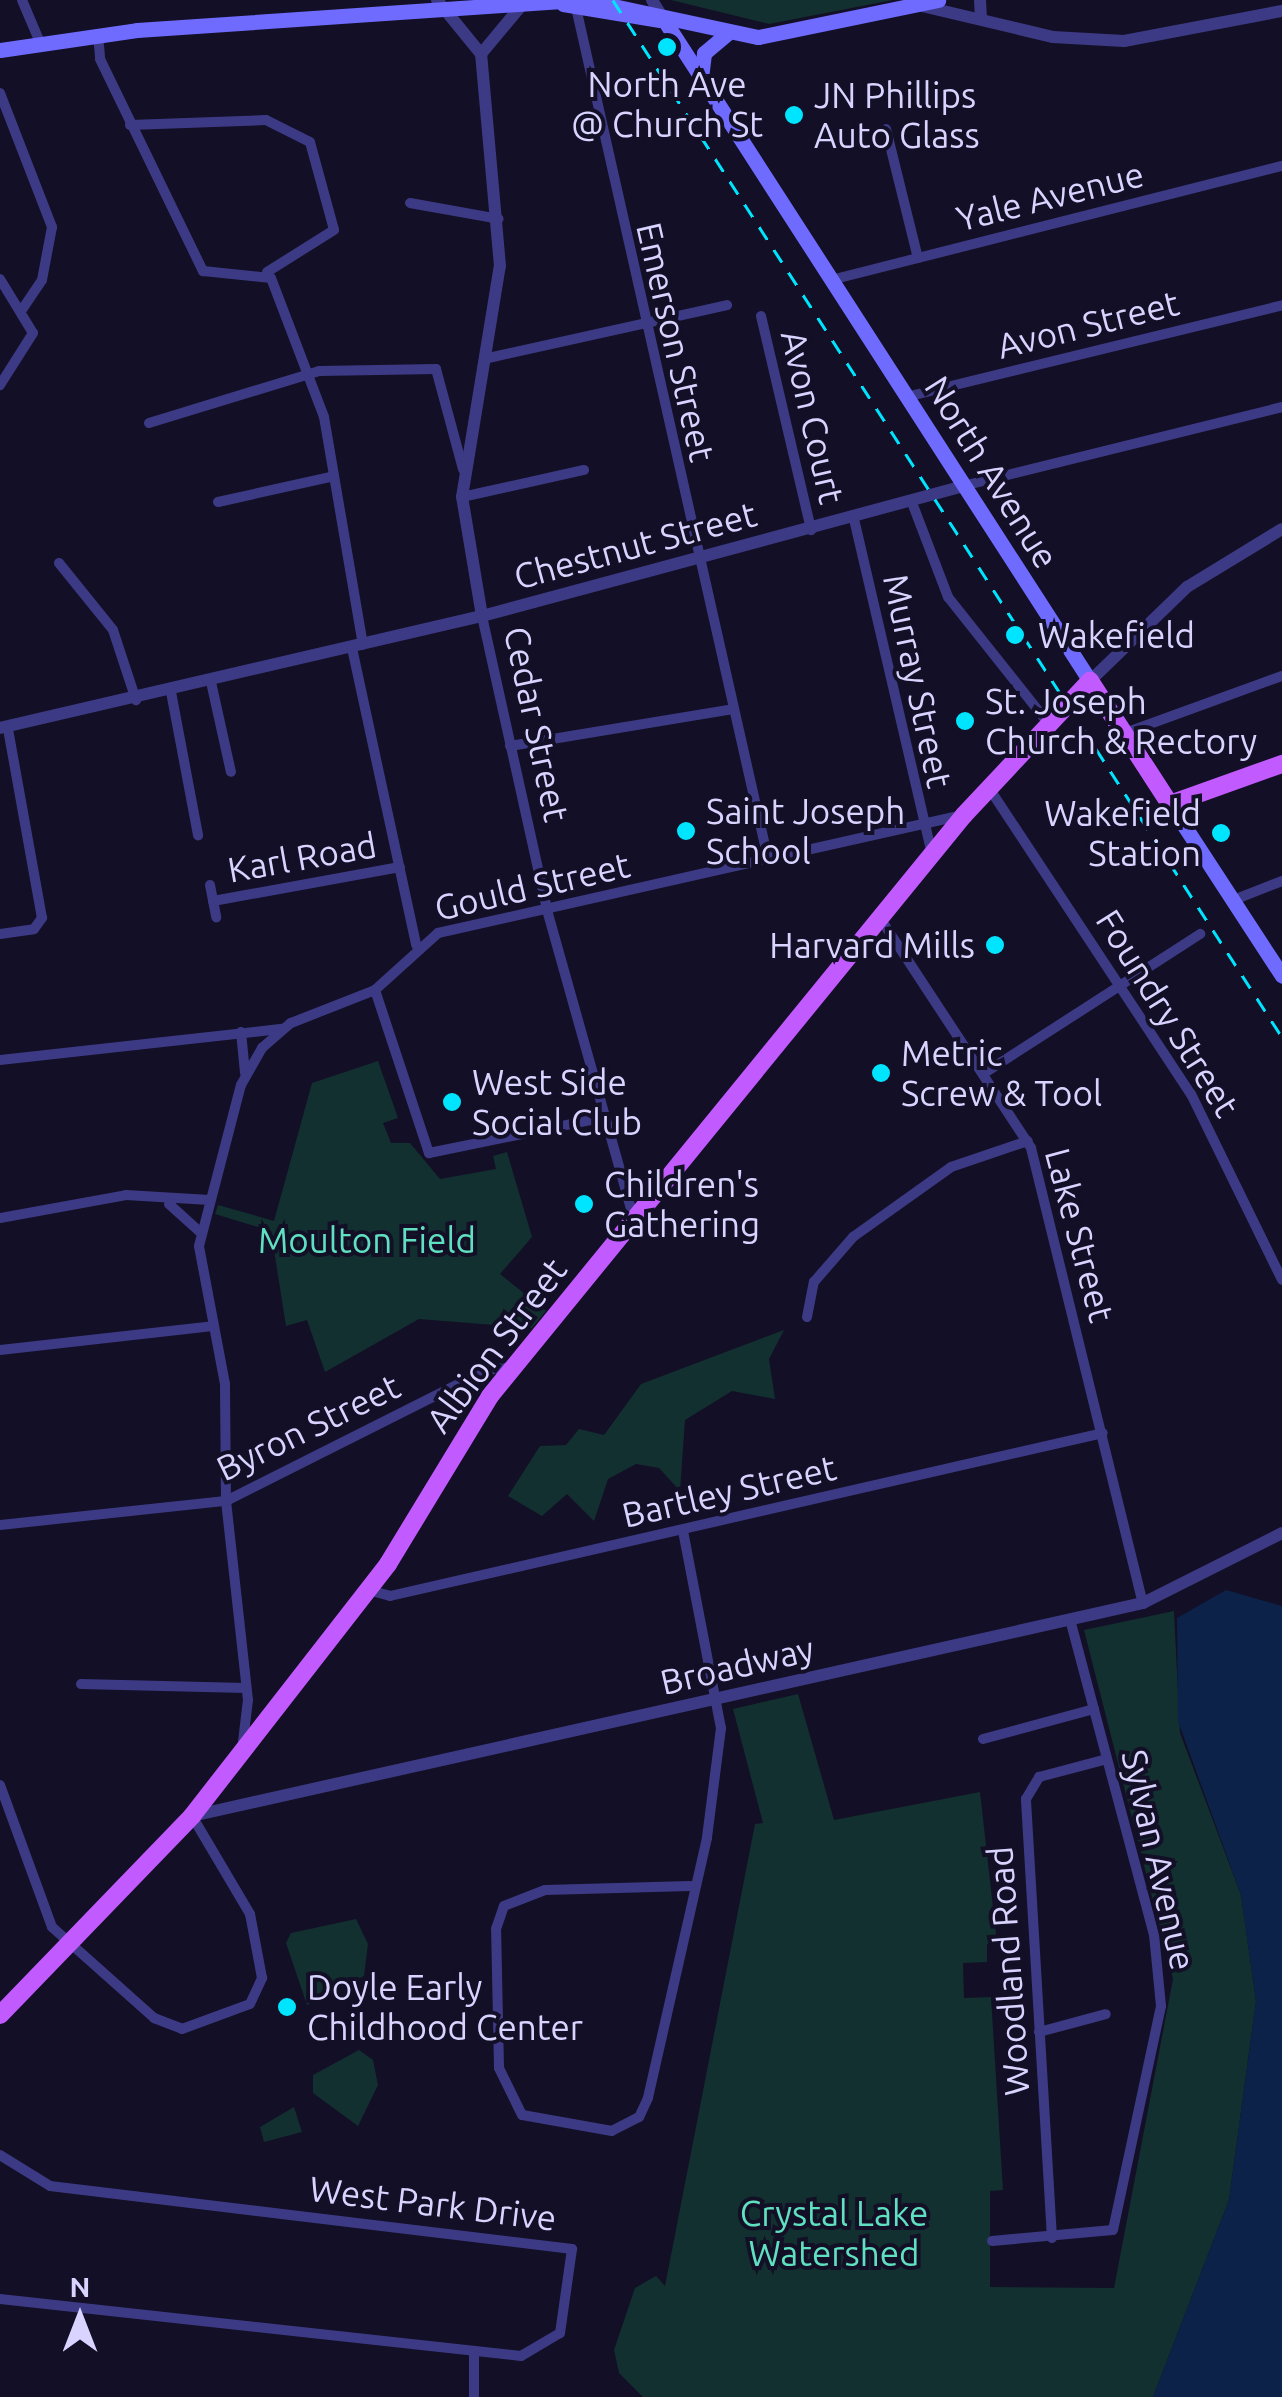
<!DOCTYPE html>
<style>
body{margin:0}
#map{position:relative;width:1282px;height:2397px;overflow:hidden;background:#130f26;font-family:Ubuntu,sans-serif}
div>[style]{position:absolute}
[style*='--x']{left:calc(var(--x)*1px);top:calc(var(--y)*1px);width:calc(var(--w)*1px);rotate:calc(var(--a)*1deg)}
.green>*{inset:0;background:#12302f}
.water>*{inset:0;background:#0c2248}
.minor>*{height:10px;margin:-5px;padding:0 5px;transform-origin:5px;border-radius:5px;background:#3d3a85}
.tertiary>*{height:12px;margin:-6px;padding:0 6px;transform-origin:6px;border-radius:6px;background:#3d3a85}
.secondary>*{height:15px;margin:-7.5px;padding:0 7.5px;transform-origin:7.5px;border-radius:7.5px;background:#6f6bff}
.primary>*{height:18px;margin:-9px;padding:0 9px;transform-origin:9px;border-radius:9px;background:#c25bff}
.rail>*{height:2.5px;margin-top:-1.25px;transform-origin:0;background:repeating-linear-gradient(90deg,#00e5ff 0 15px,transparent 0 27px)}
.dots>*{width:28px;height:28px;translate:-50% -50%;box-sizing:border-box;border:5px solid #130f26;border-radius:50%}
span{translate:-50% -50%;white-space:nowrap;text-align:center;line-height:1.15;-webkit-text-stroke:8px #130f26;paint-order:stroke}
.poi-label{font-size:35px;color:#d9d4ff}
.left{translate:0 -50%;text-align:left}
.right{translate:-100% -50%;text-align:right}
.street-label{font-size:35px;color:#d9d4ff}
.park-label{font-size:35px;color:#5fe0c0}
.north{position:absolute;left:30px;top:2267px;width:100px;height:100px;-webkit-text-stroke:8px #130f26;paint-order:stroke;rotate:0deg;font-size:28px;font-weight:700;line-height:40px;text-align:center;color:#d9d4ff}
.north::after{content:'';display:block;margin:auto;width:35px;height:45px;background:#d9d4ff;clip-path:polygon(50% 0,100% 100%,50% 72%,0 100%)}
</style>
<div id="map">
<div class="green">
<div style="clip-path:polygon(671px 0,893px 0,769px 24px)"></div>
<div style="clip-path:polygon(378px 1061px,398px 1118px,383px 1123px,391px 1143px,410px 1143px,440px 1179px,496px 1169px,493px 1156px,507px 1152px,532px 1237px,500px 1274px,546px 1311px,532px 1328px,419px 1319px,325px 1372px,307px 1320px,286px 1326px,271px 1231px,215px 1214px,218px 1205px,274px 1221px,312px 1083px)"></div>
<div style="clip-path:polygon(784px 1330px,769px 1359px,775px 1399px,732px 1391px,685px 1420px,680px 1491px,659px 1468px,636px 1464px,608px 1479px,594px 1521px,567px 1494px,542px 1516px,508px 1496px,540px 1446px,566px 1445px,579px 1429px,604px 1435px,641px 1384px)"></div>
<div style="clip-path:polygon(1174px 1611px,1180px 1733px,1241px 1895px,1256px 2001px,1229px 2200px,1153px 2397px,643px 2397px,619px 2373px,614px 2350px,635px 2288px,656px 2276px,665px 2286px,755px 1824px,763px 1823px,733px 1709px,798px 1694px,834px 1820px,980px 1792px,997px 1943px,987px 1944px,987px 1962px,963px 1963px,964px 1998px,991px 1997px,1003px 2190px,990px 2191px,990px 2287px,1114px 2288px,1173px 1979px,1084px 1630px)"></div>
<div style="clip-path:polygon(356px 1919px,368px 1944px,364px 1976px,307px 2005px,286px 1943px,291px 1933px)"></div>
<div style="clip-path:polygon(359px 2050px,373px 2060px,378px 2085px,358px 2126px,313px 2093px,313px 2075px)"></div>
<div style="clip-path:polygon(294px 2107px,302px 2132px,264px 2142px,260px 2127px)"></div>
</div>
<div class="water">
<div style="clip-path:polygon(1226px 1590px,1282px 1606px,1282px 2397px,1153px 2397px,1229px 2200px,1256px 2001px,1241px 1895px,1178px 1721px,1177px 1618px)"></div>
</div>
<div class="minor">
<div style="--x:22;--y:0;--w:43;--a:67"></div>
<div style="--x:577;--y:12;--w:868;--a:77.29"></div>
<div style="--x:98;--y:34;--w:25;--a:85"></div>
<div style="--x:100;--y:59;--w:236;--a:64.1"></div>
<div style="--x:203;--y:271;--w:68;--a:5.9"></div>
<div style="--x:271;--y:278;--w:149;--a:69.1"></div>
<div style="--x:324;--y:417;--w:231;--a:80.3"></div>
<div style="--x:0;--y:93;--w:144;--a:68.8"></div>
<div style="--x:52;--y:227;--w:54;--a:100.7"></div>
<div style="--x:42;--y:280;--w:34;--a:124"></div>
<div style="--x:130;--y:125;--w:136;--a:-2.1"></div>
<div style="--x:266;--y:120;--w:49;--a:26.6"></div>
<div style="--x:310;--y:142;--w:91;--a:74.7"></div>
<div style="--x:334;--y:230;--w:79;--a:147.9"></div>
<div style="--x:886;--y:129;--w:133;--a:76.1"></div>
<div style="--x:410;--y:203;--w:90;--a:10.2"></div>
<div style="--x:0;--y:279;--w:63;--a:58.6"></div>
<div style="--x:33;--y:333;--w:62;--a:122.4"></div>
<div style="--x:831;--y:280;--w:465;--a:-14.2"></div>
<div style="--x:761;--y:316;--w:220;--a:76.8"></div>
<div style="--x:484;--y:359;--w:249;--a:-12.5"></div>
<div style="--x:906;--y:397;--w:387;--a:-13.7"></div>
<div style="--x:149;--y:423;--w:178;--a:-17"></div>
<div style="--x:319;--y:371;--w:117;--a:-1"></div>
<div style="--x:436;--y:369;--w:104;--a:74.9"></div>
<div style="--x:963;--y:486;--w:329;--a:-13.9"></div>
<div style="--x:462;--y:497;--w:125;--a:-12.5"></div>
<div style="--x:911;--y:500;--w:104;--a:69.1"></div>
<div style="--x:948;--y:597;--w:162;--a:51.5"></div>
<div style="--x:218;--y:502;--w:119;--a:-12.6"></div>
<div style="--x:854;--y:519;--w:344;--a:76.9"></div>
<div style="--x:59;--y:563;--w:86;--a:51.1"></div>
<div style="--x:113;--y:630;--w:74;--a:71.8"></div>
<div style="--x:482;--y:616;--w:301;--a:77.5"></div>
<div style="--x:547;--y:910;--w:322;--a:74.3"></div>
<div style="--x:352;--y:648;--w:304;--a:77.8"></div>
<div style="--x:211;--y:682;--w:92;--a:77.5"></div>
<div style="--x:171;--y:692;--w:146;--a:79.3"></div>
<div style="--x:1125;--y:733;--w:167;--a:-20"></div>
<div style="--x:510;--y:746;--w:226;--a:-9.4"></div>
<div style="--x:989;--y:788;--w:367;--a:56.6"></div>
<div style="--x:1191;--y:1094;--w:207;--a:63.9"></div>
<div style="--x:210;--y:885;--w:33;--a:79"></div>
<div style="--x:213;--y:901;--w:190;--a:-10.3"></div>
<div style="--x:1231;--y:901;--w:55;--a:-21.4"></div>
<div style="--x:880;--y:918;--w:275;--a:56.7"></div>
<div style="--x:1031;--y:1148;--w:469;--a:76.2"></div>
<div style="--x:0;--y:934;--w:34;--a:-8"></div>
<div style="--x:34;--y:929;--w:14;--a:-54"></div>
<div style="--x:42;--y:918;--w:192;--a:-100.2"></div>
<div style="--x:375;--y:990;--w:172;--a:71.7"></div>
<div style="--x:429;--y:1153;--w:176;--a:-11.5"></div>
<div style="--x:241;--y:1032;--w:41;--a:84.4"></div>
<div style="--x:0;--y:1060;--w:284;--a:-6.3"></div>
<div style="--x:986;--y:1072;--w:255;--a:-32.8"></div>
<div style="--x:169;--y:1204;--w:42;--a:42.1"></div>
<div style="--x:0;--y:1218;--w:128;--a:-10.3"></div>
<div style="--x:126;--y:1195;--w:84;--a:3.4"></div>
<div style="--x:807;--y:1317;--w:36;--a:-79"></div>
<div style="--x:814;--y:1282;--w:60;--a:-49.1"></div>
<div style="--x:853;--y:1237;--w:120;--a:-35.5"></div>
<div style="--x:951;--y:1167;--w:81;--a:-18.7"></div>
<div style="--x:0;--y:1350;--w:214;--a:-6.4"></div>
<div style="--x:0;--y:1525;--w:227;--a:-6.1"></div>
<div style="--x:226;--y:1501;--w:292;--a:-26.7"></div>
<div style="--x:487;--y:1370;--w:25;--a:-7"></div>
<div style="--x:683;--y:1531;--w:201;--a:79.1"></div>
<div style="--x:721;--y:1728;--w:111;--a:97.3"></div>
<div style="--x:707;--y:1838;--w:267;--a:102.8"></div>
<div style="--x:648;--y:2098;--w:21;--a:115"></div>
<div style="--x:639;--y:2117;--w:30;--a:153"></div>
<div style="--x:612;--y:2131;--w:91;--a:-169.9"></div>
<div style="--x:522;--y:2115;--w:52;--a:-116.1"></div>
<div style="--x:499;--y:2068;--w:139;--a:-91.2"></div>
<div style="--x:496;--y:1929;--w:24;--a:-71"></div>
<div style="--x:504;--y:1906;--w:44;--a:-21.3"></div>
<div style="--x:545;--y:1890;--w:145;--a:-1.6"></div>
<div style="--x:368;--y:1590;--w:23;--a:15"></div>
<div style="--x:390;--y:1596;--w:731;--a:-12.88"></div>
<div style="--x:81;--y:1684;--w:165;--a:1.4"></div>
<div style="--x:983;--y:1739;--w:115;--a:-15.1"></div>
<div style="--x:242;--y:1750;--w:50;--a:-83.2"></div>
<div style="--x:248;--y:1700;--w:200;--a:-96.3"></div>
<div style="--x:226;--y:1501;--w:117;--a:-90.5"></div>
<div style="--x:225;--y:1384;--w:140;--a:-100.7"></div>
<div style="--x:199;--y:1246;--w:166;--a:-75.4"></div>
<div style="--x:241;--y:1085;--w:43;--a:-60.4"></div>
<div style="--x:262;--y:1048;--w:38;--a:-41"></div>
<div style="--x:291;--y:1023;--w:90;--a:-21.4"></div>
<div style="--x:375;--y:990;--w:85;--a:-42.1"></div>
<div style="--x:438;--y:933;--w:538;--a:-12.67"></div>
<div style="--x:0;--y:1785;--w:151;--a:69.9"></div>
<div style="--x:52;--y:1927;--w:137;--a:41.7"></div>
<div style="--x:154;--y:2018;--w:30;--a:21"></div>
<div style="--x:182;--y:2029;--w:72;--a:-20.2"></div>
<div style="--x:250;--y:2004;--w:29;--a:-65"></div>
<div style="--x:262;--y:1978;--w:65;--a:-100.6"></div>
<div style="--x:250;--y:1914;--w:114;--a:-120.6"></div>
<div style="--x:1039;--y:2032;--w:69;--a:-15"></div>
<div style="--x:0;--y:2155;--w:59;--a:31.8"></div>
<div style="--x:50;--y:2186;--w:526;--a:6.88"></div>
<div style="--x:572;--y:2249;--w:85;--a:98.1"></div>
<div style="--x:560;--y:2333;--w:45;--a:149.5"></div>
<div style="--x:521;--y:2356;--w:524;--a:-173.76"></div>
<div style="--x:1052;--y:2238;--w:440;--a:-93.4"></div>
<div style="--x:1026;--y:1799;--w:26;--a:-59"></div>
<div style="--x:1039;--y:1777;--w:70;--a:-14.8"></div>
<div style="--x:992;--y:2241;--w:121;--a:-5.2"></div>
<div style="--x:1113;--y:2230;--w:229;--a:-77.9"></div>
<div style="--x:1161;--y:2006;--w:71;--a:-95.6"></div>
<div style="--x:1154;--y:1935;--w:326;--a:-104.9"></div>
<div style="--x:474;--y:2397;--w:45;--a:-90"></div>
</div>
<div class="tertiary">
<div style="--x:437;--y:0;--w:70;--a:50.8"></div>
<div style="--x:652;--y:0;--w:23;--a:59"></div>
<div style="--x:980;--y:0;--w:18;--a:87"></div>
<div style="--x:922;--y:6;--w:135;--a:13.3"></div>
<div style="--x:1053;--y:37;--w:71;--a:3.2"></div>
<div style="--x:1124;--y:41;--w:161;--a:-10.8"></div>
<div style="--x:482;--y:616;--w:121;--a:-99.5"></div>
<div style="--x:462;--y:497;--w:234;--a:-80.7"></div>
<div style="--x:500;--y:266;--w:213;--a:-95.1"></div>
<div style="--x:481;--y:54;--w:62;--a:-50.2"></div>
<div style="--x:1090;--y:681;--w:135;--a:-44.1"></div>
<div style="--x:1187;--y:587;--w:111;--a:-31.4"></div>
<div style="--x:0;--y:728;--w:495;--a:-13.1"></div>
<div style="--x:482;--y:616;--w:498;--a:-15.1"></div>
<div style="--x:192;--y:1816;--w:975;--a:-12.62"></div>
<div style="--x:1143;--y:1603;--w:156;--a:-26.7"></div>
</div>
<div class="secondary">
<div style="--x:585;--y:0;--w:177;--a:12.1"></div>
<div style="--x:758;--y:37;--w:184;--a:-11.6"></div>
<div style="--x:563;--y:4;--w:98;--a:9.4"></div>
<div style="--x:664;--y:20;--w:786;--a:57.2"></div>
<div style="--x:0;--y:50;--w:138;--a:-8.3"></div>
<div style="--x:137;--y:30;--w:440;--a:-3.9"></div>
<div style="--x:701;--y:78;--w:25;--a:-83"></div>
<div style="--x:704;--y:53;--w:30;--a:-40"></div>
<div style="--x:1170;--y:804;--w:205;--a:56.9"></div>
</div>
<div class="primary">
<div style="--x:0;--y:2015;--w:277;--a:-46"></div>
<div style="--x:192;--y:1816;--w:319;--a:-52.1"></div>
<div style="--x:388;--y:1564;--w:197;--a:-58.7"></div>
<div style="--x:490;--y:1396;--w:750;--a:-50.79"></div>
<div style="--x:964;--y:815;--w:184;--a:-46.8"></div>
<div style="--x:1090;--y:681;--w:147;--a:57"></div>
<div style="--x:1170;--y:804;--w:119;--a:-19.7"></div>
</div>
<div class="rail">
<div style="--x:613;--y:0;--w:1234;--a:57.17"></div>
</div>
<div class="dots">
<div style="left:667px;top:47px;background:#00e5ff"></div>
<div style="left:794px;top:115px;background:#00e5ff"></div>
<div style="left:1015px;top:635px;background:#00e5ff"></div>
<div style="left:965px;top:721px;background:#00e5ff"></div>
<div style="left:686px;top:831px;background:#00e5ff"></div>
<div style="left:1221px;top:833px;background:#00e5ff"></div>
<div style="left:995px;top:945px;background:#00e5ff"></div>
<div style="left:881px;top:1073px;background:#00e5ff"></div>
<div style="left:452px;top:1102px;background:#00e5ff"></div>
<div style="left:584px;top:1204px;background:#00e5ff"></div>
<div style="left:287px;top:2007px;background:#00e5ff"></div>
</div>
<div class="poi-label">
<span style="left:667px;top:104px">North Ave<br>@ Church St</span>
<span class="left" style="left:814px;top:115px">JN Phillips<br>Auto Glass</span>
<span class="left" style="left:1038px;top:635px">Wakefield</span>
<span class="left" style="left:985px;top:721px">St. Joseph<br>Church &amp; Rectory</span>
<span class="left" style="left:706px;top:831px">Saint Joseph<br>School</span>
<span class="right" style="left:1201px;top:833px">Wakefield<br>Station</span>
<span class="right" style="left:975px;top:945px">Harvard Mills</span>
<span class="left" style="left:901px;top:1073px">Metric<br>Screw &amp; Tool</span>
<span class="left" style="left:472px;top:1102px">West Side<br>Social Club</span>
<span class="left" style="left:604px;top:1204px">Children's<br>Gathering</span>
<span class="left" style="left:307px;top:2007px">Doyle Early<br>Childhood Center</span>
</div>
<div class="street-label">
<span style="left:1050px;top:196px;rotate:-14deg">Yale Avenue</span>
<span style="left:1088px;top:324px;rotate:-14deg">Avon Street</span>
<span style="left:676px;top:342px;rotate:77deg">Emerson Street</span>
<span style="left:813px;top:417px;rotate:77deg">Avon Court</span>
<span style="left:992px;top:472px;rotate:58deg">North Avenue</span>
<span style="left:635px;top:545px;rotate:-15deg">Chestnut Street</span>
<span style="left:918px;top:681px;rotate:78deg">Murray Street</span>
<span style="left:537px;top:724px;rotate:78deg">Cedar Street</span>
<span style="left:302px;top:857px;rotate:-10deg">Karl Road</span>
<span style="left:532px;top:886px;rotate:-13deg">Gould Street</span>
<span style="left:1168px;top:1013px;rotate:58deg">Foundry Street</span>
<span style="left:1080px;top:1235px;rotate:75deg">Lake Street</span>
<span style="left:496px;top:1345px;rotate:-53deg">Albion Street</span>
<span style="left:308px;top:1427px;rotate:-26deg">Byron Street</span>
<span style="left:729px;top:1491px;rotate:-13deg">Bartley Street</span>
<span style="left:737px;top:1665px;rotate:-13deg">Broadway</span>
<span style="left:1159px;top:1860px;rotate:77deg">Sylvan Avenue</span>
<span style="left:1008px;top:1971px;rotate:-94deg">Woodland Road</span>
<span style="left:433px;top:2203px;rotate:7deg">West Park Drive</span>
</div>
<div class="park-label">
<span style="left:367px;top:1240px">Moulton Field</span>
<span style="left:834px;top:2233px">Crystal Lake<br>Watershed</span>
</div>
<div class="north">N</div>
</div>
